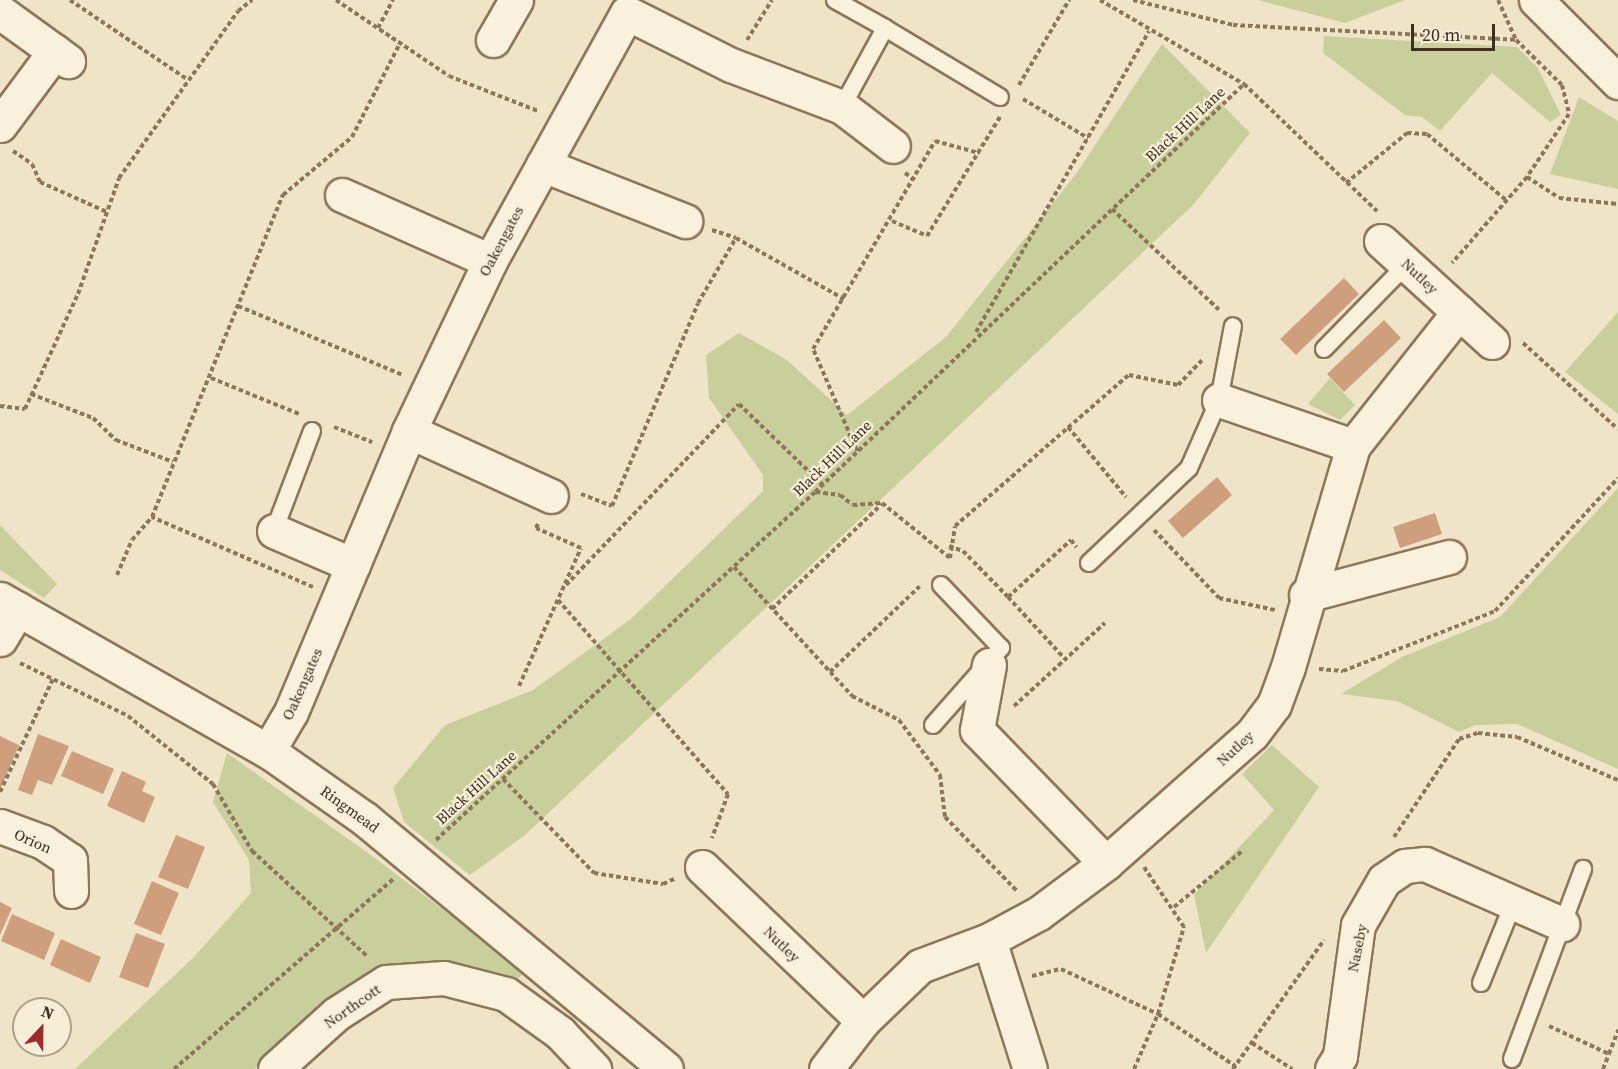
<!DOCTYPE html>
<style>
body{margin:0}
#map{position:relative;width:1618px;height:1069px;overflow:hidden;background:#f0e4c8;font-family:"Source Serif 4",serif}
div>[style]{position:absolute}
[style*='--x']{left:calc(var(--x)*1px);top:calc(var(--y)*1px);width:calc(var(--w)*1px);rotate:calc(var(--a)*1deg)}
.green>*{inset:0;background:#c9cf9b}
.building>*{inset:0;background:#cf9f7d}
.path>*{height:4px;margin-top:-2px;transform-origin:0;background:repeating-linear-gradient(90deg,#8d765c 0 4.5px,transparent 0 7.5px)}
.roads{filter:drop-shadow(2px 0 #8d765c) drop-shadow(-2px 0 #8d765c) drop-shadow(0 2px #8d765c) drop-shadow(0 -2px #8d765c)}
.service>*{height:16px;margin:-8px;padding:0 8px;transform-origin:8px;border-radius:8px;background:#faf1dc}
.minor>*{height:33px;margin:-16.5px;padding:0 16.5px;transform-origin:16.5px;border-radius:16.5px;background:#faf1dc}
.tertiary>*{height:33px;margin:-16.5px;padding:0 16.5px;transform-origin:16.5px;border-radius:16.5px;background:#faf1dc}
span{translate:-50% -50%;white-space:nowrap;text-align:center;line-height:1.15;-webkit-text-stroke:4.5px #f7eed8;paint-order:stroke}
.street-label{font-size:15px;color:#3d2e20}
.north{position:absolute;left:12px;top:997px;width:60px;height:60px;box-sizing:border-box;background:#f7eed8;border:2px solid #ada18e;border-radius:50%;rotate:22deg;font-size:16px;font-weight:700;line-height:24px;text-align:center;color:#3d2e20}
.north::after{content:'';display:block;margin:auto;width:21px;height:27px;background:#9e2a2b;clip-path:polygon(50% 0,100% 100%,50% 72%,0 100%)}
.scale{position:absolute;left:1411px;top:24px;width:84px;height:27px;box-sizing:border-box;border:3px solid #3d2e20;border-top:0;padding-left:8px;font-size:18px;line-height:21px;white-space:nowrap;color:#3d2e20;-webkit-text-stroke:4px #f7eed8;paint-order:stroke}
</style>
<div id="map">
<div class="green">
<div style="clip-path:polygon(1258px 0,1405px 0,1345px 23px)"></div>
<div style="clip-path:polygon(1324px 36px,1517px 47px,1538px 68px,1561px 115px,1550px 122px,1492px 73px,1440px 131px,1422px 117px,1405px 115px,1323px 53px)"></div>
<div style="clip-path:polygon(1162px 44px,1250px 133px,1194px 204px,524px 836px,470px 875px,404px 822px,393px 788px,445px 725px,533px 690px,631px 619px,763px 491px,763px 475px,709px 398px,706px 355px,739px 333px,787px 360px,847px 415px,946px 337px,1076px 174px)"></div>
<div style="clip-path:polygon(1579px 97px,1618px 121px,1618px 189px,1550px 174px)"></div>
<div style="clip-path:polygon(1618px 312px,1618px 414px,1565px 372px)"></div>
<div style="clip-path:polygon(1330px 378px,1355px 405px,1340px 420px,1308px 404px)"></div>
<div style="clip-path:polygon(1618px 488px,1618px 769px,1517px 724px,1475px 725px,1459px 732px,1397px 701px,1341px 694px,1402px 657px,1500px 617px)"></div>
<div style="clip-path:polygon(0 525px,57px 584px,44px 598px,0 570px)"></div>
<div style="clip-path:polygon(1272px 745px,1319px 787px,1206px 953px,1194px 895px,1274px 810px,1242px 774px)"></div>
<div style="clip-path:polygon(227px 753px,368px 853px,525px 971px,513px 984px,340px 992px,254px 1069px,75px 1069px,194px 957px,251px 893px,249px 860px,213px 802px)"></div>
</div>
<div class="building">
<div style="clip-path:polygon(1344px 278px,1359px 294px,1296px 355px,1280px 339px)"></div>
<div style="clip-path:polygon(1384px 320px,1401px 338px,1344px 392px,1327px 374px)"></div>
<div style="clip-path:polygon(1217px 477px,1232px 495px,1183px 538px,1168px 521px)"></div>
<div style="clip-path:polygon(1435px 513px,1442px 534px,1400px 548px,1393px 527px)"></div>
<div style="clip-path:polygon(38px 734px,69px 746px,52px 785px,38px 780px,32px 795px,18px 790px)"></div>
<div style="clip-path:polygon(0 736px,19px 745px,0 790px)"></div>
<div style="clip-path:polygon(72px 751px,114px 769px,103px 794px,61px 776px)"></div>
<div style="clip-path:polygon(122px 771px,146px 782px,142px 791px,155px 797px,144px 823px,107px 806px)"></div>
<div style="clip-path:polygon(176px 835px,205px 847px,188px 889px,158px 877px)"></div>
<div style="clip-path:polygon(152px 881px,179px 893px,161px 935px,134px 924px)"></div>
<div style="clip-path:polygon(0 902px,12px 908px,0 935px)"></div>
<div style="clip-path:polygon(12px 914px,55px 933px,44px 960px,1px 941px)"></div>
<div style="clip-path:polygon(136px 933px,165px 944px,148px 988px,119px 977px)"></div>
<div style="clip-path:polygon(61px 939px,101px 957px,90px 983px,50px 965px)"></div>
</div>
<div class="path">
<div style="--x:70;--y:0;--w:143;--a:34.1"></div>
<div style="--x:336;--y:0;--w:136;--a:33.9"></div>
<div style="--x:449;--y:76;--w:96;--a:21.5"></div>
<div style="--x:1100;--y:0;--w:167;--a:30.3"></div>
<div style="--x:1244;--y:84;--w:184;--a:43.7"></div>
<div style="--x:1133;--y:0;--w:103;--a:14"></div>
<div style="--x:1233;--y:25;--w:283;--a:3"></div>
<div style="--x:1516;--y:40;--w:64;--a:44.4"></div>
<div style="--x:1562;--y:85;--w:30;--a:76"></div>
<div style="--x:1569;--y:114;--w:76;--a:123.7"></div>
<div style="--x:1527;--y:177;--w:114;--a:131.1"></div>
<div style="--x:1498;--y:0;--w:44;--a:65.8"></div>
<div style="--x:378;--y:28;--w:32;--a:-62"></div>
<div style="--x:747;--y:40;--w:47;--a:-58"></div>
<div style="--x:1019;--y:85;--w:99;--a:-59.5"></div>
<div style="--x:1023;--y:99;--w:76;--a:31"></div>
<div style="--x:13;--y:151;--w:23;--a:34"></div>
<div style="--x:32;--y:164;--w:20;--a:66"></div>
<div style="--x:40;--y:182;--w:73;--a:24.1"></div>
<div style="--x:905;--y:173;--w:14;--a:34"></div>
<div style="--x:1527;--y:177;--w:38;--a:33"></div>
<div style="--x:1559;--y:198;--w:59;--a:5.8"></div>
<div style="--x:1346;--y:183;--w:79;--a:-39.3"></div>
<div style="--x:1407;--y:133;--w:20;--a:3"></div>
<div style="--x:1427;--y:134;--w:103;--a:39.9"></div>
<div style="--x:1112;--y:209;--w:147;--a:43.3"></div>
<div style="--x:892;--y:221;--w:38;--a:23"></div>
<div style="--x:927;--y:236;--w:140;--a:-58.5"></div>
<div style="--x:712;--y:230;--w:25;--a:18"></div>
<div style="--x:736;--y:238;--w:124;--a:29.5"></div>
<div style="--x:238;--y:306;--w:179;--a:22.7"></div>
<div style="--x:976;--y:332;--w:347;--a:-60.1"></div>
<div style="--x:1523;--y:343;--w:128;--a:42.2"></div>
<div style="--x:211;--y:378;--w:95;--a:22.2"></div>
<div style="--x:31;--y:394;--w:66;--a:21.2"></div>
<div style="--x:93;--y:418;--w:32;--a:44"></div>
<div style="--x:116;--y:440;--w:61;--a:21.1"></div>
<div style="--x:0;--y:406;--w:25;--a:7"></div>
<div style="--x:25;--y:409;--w:127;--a:-65.3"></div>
<div style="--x:78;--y:294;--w:123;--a:-70.5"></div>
<div style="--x:119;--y:178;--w:205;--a:-54.5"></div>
<div style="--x:238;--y:11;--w:18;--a:-38"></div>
<div style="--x:334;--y:427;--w:41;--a:21.5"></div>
<div style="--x:1068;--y:427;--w:91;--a:50.4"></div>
<div style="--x:857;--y:451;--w:111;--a:-113.3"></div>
<div style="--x:813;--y:349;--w:241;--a:-59.6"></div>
<div style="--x:935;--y:141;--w:46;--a:15.3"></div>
<div style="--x:816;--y:492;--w:24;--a:7"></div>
<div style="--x:840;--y:495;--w:16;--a:38"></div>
<div style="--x:853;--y:505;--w:29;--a:-4"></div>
<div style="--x:882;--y:503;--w:87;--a:39"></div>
<div style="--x:950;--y:558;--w:32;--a:-81"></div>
<div style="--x:955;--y:526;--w:230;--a:-41"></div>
<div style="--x:1129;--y:375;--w:50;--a:11.5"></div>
<div style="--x:1178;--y:385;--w:37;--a:-46"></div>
<div style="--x:581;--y:494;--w:33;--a:21"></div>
<div style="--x:612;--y:506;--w:220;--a:-67"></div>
<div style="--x:698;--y:303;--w:75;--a:-59.7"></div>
<div style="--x:1154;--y:530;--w:94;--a:46.3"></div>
<div style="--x:1219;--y:598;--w:57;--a:12.1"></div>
<div style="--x:949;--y:546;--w:15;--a:20"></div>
<div style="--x:963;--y:551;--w:64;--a:45.6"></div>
<div style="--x:1008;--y:597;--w:85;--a:-42.1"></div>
<div style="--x:1071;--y:540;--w:9;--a:54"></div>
<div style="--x:734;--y:567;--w:175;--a:47.5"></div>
<div style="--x:852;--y:696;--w:53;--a:27.1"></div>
<div style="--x:899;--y:720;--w:69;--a:53.3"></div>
<div style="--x:940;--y:775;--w:42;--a:83.2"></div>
<div style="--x:945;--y:817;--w:103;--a:45.8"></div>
<div style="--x:117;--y:575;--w:38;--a:-67"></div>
<div style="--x:132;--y:540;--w:30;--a:-49"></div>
<div style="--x:566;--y:585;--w:250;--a:-46.3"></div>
<div style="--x:739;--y:404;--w:117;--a:44"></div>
<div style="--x:313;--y:587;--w:176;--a:-156.5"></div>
<div style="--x:152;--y:517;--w:348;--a:-67.9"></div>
<div style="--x:283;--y:195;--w:90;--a:-40"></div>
<div style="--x:352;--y:137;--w:106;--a:-62.9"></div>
<div style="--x:1008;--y:597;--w:84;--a:47.4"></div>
<div style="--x:558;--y:600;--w:258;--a:48.8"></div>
<div style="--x:728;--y:794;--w:47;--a:110"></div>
<div style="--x:772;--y:609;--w:152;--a:-43.7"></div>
<div style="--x:20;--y:663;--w:120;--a:26.1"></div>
<div style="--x:128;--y:716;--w:109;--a:38.7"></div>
<div style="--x:213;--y:784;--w:78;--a:59.8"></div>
<div style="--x:252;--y:851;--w:157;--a:42.4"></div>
<div style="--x:1319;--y:669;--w:24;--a:5"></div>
<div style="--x:1343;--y:671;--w:163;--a:-21.5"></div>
<div style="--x:1495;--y:611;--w:181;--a:-47.2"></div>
<div style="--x:830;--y:672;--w:124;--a:-43.7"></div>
<div style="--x:519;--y:686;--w:151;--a:-65.8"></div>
<div style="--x:581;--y:548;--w:49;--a:-156"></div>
<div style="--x:536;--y:528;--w:7;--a:-63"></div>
<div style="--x:1014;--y:706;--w:123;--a:-42.4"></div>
<div style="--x:503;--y:779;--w:131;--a:45.9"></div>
<div style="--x:594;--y:873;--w:70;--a:9.1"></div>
<div style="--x:663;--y:884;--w:14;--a:-25"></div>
<div style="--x:0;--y:792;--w:125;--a:-64.9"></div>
<div style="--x:1394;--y:837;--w:118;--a:-56.4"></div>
<div style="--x:1459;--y:739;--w:20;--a:-18"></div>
<div style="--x:1478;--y:733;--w:39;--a:6"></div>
<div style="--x:1517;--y:737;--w:110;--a:23.1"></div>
<div style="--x:436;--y:840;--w:515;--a:-42.56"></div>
<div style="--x:815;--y:492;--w:592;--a:-43.56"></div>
<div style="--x:1174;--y:907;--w:87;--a:-39.4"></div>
<div style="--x:1032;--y:976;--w:30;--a:-14"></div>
<div style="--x:1061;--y:969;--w:107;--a:24.9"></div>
<div style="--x:1158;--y:1014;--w:93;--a:34"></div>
<div style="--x:1549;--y:1026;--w:66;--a:25"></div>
<div style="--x:1609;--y:1054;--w:26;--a:-69"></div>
<div style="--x:1252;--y:1043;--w:48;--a:33"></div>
<div style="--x:174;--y:1069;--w:290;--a:-40.9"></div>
<div style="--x:1134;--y:1069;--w:60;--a:-66.4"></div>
<div style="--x:1158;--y:1014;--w:91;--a:-73.4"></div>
<div style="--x:1184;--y:927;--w:72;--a:-123.7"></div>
<div style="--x:1233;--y:1069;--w:158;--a:-54.8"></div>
<div style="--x:1603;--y:1069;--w:16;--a:-68"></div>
</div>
<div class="roads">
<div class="service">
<div style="--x:835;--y:0;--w:57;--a:29.2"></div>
<div style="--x:842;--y:107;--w:90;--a:-61.4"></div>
<div style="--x:885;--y:28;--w:134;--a:31"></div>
<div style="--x:1324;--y:349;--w:119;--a:-45.7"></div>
<div style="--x:274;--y:531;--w:107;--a:-69.2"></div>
<div style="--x:1089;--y:563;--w:138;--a:-43.5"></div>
<div style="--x:1189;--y:468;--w:74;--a:-66.2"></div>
<div style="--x:1219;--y:400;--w:75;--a:-79.3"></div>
<div style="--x:933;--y:725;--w:103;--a:-48.6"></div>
<div style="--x:1001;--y:648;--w:87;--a:-133.6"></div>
<div style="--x:1481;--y:983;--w:85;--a:-67.9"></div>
<div style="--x:1512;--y:1059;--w:203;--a:-69.5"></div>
</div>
<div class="minor">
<div style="--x:0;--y:12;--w:84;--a:35.8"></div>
<div style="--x:493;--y:40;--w:46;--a:-60.1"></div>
<div style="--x:0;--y:125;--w:92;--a:-53.4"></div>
<div style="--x:543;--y:165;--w:153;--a:21.5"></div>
<div style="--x:342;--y:195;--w:162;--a:24"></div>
<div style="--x:1381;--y:241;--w:150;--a:42.3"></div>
<div style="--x:1219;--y:400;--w:142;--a:18.9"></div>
<div style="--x:409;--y:431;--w:156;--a:24.6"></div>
<div style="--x:274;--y:531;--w:86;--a:23.3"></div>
<div style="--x:1306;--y:595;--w:148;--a:-14.9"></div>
<div style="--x:0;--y:639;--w:35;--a:-59"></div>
<div style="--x:989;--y:665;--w:66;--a:100.5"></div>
<div style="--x:977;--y:730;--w:185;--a:45.9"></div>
<div style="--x:268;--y:751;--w:45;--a:-59.5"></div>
<div style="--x:291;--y:712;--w:305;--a:-67.2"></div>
<div style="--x:409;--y:431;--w:188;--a:-64.5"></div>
<div style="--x:490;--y:261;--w:283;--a:-61.1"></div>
<div style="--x:627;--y:13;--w:116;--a:26.6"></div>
<div style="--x:731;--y:65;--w:119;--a:20.7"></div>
<div style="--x:842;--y:107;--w:64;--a:37.4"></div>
<div style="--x:0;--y:826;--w:46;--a:20.4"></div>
<div style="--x:43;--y:842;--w:32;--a:34"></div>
<div style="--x:70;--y:860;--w:31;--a:88"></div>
<div style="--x:702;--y:867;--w:223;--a:43.7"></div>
<div style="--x:989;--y:940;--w:135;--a:72.4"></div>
<div style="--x:275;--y:1069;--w:82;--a:-42"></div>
<div style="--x:336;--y:1014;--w:59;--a:-32.6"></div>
<div style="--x:386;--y:982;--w:58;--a:-3.9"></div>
<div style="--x:444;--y:978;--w:64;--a:14.5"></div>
<div style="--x:506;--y:994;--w:67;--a:35.8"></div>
<div style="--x:560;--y:1033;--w:50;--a:46.6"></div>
<div style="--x:826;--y:1069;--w:61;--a:-52.4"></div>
<div style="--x:863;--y:1021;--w:79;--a:-44"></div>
<div style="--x:920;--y:966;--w:74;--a:-20.6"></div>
<div style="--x:989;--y:940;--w:57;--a:-28.4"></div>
<div style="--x:1039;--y:913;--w:84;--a:-36.7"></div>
<div style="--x:1106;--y:863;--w:195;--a:-41.5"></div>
<div style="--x:1252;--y:734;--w:36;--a:-53"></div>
<div style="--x:1274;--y:705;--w:40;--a:-69.8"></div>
<div style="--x:1288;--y:667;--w:230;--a:-73.6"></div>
<div style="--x:1353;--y:446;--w:171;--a:-51.7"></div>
<div style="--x:1332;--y:1069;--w:15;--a:-58"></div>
<div style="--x:1340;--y:1056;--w:132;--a:-82.2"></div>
<div style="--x:1358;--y:925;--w:52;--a:-60"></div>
<div style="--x:1384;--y:880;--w:25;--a:-34"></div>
<div style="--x:1405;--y:866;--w:20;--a:-6"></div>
<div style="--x:1425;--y:864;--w:150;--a:23.7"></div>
</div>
<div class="tertiary">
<div style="--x:1536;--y:0;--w:116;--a:45"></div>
<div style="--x:0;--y:599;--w:308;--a:29.6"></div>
<div style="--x:268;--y:751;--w:118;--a:35"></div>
<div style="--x:365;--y:819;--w:391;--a:39.7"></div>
</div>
</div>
<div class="street-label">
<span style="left:1185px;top:124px;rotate:-43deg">Black Hill Lane</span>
<span style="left:501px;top:241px;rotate:-62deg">Oakengates</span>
<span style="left:1420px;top:276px;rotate:43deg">Nutley</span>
<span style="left:832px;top:458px;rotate:-44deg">Black Hill Lane</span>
<span style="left:302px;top:684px;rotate:-66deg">Oakengates</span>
<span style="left:1235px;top:748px;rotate:-43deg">Nutley</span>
<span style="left:476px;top:787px;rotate:-42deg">Black Hill Lane</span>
<span style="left:350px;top:809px;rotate:36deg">Ringmead</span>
<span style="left:33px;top:841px;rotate:24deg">Orion</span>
<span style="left:782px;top:944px;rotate:44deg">Nutley</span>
<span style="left:1357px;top:948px;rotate:-79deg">Naseby</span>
<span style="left:352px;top:1006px;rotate:-35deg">Northcott</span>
</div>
<div class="north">N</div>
<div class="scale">20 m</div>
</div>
